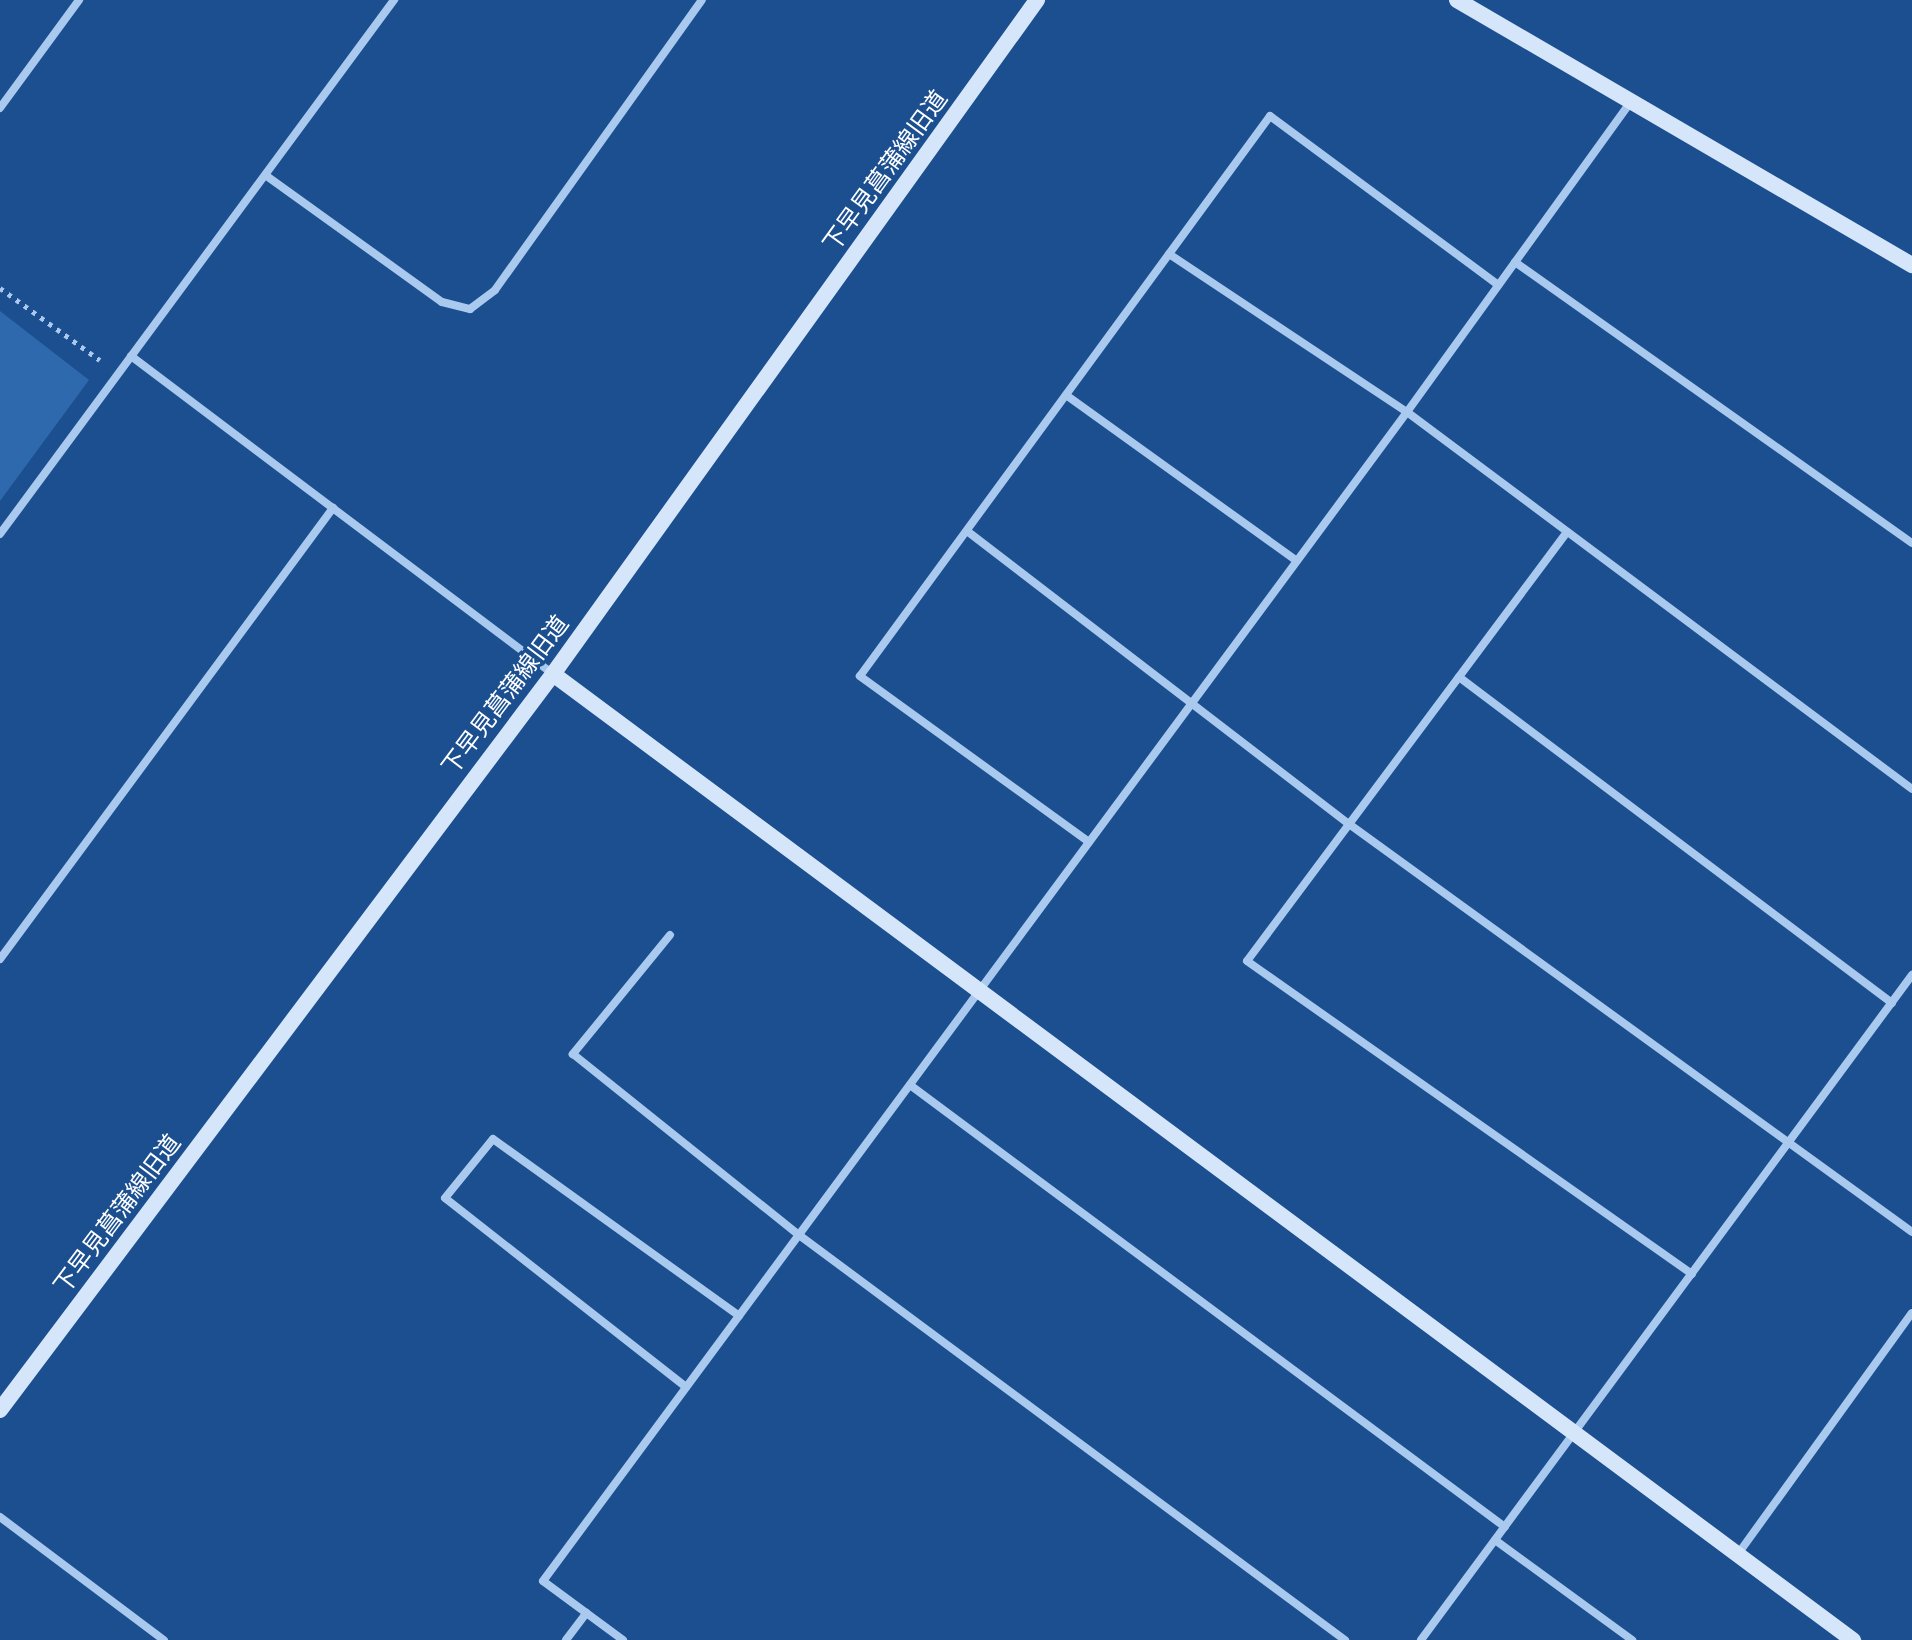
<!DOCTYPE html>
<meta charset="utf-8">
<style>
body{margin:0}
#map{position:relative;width:1912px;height:1640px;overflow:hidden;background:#1b4f8f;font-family:"PT Sans Narrow","Noto Sans JP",sans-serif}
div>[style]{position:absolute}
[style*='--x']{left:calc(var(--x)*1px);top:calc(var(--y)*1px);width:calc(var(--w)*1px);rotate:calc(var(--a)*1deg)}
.green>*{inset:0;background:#2e69ad}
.path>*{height:5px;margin-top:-2.5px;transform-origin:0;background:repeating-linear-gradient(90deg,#a9c9ee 0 4px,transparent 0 10px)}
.street>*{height:8px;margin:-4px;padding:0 4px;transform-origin:4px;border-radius:4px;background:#a9c9ee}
.secondary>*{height:16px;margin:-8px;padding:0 8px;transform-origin:8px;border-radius:8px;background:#d6e6fa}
span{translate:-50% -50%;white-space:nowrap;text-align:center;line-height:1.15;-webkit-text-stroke:6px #1b4f8f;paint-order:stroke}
.street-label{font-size:24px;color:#fff}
</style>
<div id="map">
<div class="green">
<div style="clip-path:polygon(0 311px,89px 380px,0 501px)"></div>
</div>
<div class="path">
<div style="--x:0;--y:288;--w:123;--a:35.8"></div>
</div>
<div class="street">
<div style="--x:0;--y:108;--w:134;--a:-53.8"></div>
<div style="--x:268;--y:177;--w:214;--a:35.7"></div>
<div style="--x:442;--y:302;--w:29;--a:14"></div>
<div style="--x:470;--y:309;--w:31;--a:-37"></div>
<div style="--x:495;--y:290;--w:356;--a:-54.5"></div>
<div style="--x:1169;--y:254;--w:286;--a:33.6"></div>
<div style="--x:1407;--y:412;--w:630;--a:36.74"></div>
<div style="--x:1515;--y:262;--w:486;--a:35.3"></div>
<div style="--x:131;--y:356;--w:528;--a:37"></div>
<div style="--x:1066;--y:395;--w:284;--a:35.7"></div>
<div style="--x:967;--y:531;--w:481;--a:37.5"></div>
<div style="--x:1349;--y:824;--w:695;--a:35.93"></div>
<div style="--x:1567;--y:532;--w:535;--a:126.72"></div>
<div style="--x:1247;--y:961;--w:544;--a:35.12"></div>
<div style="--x:0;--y:534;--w:664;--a:-53.58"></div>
<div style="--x:1459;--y:677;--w:542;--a:36.98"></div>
<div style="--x:1089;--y:842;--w:283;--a:-144.1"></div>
<div style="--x:860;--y:676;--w:694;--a:-53.79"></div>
<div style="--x:1270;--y:116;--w:284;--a:36.5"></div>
<div style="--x:670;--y:935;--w:154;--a:129.2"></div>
<div style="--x:573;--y:1054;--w:290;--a:38.7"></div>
<div style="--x:799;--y:1235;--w:680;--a:36.57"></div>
<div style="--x:0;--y:959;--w:561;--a:-53.56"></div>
<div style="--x:910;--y:1085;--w:741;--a:36.61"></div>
<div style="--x:686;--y:1387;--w:306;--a:-141.9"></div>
<div style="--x:445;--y:1198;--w:76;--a:-50.9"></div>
<div style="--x:493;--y:1139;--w:303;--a:35.7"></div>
<div style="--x:0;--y:1517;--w:205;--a:36.9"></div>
<div style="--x:1495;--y:1540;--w:170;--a:36.1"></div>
<div style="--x:1738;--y:1554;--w:297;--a:-54.2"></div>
<div style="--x:566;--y:1640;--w:34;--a:-53"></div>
<div style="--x:623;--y:1640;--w:99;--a:-143.6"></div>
<div style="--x:543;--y:1581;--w:1454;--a:-53.53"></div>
<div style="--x:1407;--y:412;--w:383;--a:-54.2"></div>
<div style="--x:1421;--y:1640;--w:827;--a:-53.56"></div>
</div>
<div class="secondary">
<div style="--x:1457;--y:0;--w:527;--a:30.22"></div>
<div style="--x:553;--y:674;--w:1620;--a:36.62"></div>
<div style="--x:0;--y:1410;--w:921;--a:-53.08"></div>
<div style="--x:553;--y:674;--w:830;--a:-54.32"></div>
</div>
<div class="street-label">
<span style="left:885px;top:171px;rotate:-54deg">下早見菖蒲線旧道</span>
<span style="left:505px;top:695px;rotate:-53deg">下早見菖蒲線旧道</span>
<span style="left:117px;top:1214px;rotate:-53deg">下早見菖蒲線旧道</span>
</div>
</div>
